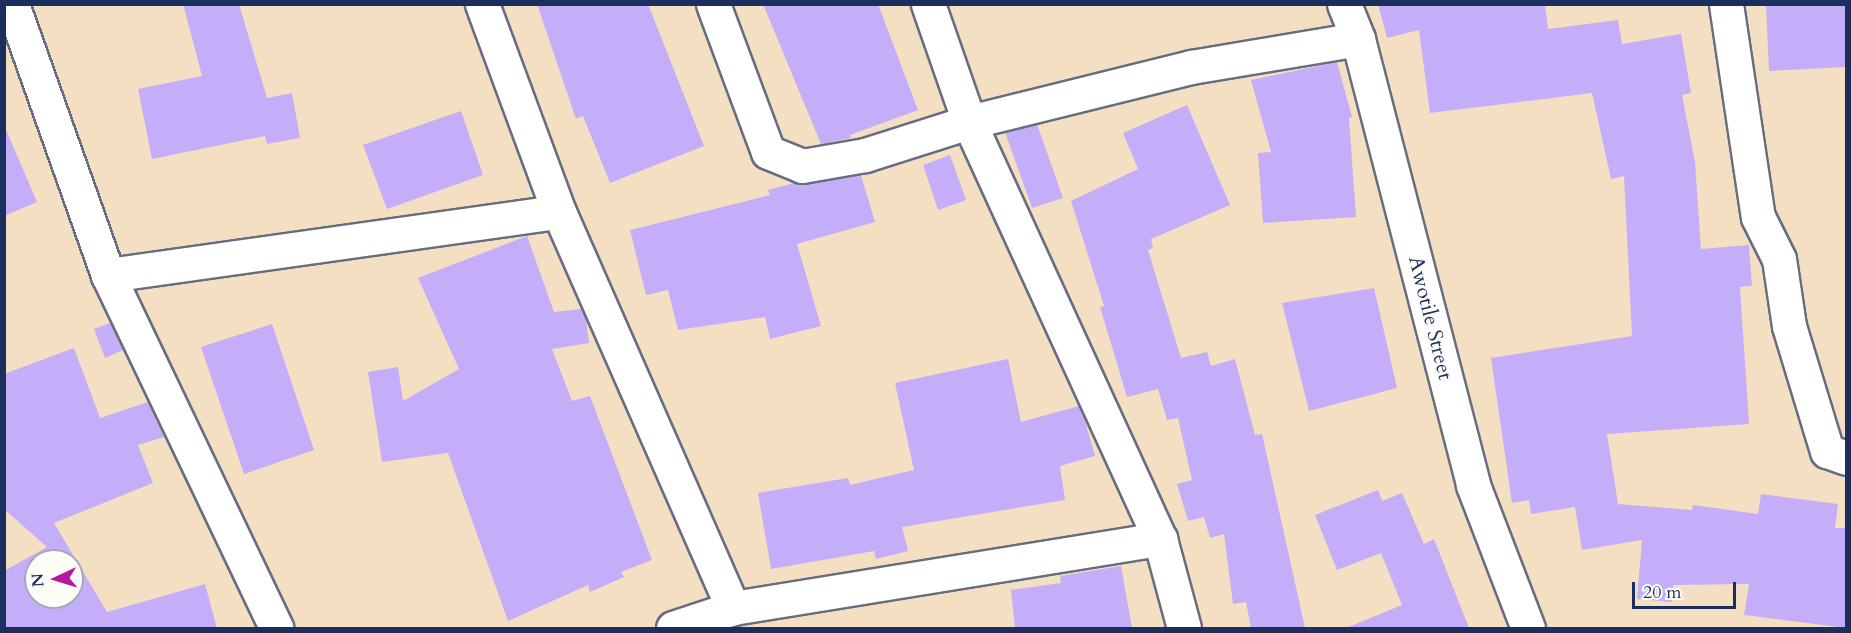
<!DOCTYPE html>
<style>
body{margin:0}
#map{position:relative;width:1851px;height:633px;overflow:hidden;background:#f4dfc3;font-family:Cardo,serif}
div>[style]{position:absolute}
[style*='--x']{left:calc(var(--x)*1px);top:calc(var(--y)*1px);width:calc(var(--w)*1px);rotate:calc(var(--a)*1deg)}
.building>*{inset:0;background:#c4aef9}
.roads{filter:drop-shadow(2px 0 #676d81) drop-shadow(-2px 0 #676d81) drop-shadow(0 2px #676d81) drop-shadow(0 -2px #676d81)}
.minor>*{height:33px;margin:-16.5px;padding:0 16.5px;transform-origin:16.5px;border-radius:16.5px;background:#fff}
span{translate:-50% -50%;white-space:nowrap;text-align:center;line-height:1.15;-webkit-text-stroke:4.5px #fdfcf7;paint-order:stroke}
.street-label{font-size:21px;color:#1b2f5e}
.frame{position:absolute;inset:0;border:6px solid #1b2f5e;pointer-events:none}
.north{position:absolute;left:24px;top:549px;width:60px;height:60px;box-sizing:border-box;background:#fdfcf7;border:2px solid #a3aaba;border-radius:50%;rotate:266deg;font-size:16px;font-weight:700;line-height:24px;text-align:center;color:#1b2f5e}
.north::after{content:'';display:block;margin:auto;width:21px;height:27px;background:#b5179e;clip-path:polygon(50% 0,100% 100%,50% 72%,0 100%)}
.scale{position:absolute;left:1632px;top:582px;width:104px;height:27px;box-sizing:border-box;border:3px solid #1b2f5e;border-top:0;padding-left:8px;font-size:18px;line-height:21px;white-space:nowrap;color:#1b2f5e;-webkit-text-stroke:4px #fdfcf7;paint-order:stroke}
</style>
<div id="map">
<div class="building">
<div style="clip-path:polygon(183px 4px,239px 4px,267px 98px,292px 93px,300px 138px,267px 144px,265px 136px,152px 159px,138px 89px,202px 76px)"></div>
<div style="clip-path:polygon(537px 4px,648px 4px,704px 146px,610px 183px,583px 116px,576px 119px)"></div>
<div style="clip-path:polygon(763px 4px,878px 4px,918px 110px,850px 135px,851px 138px,821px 144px)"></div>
<div style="clip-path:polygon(1378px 4px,1545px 4px,1548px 29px,1618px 20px,1622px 44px,1681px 34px,1691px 93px,1682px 95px,1695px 162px,1701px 249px,1749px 245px,1752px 286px,1740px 287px,1749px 424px,1607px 434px,1618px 504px,1692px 510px,1693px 505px,1758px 514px,1761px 494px,1838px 504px,1835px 528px,1846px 528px,1846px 628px,1744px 615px,1749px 584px,1673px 585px,1672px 602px,1637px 599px,1642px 540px,1582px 550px,1575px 507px,1531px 514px,1529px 500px,1512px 503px,1491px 358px,1632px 336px,1624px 176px,1611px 179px,1592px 93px,1430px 113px,1419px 30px,1387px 38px)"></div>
<div style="clip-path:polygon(1846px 4px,1846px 67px,1769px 71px,1766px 5px)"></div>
<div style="clip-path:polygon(1337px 62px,1352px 117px,1349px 118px,1356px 217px,1263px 223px,1258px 153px,1271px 152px,1251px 80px)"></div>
<div style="clip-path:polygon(1187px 105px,1230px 205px,1151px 239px,1153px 248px,1148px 250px,1181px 358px,1207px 352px,1211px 366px,1235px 359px,1255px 435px,1262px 434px,1305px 628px,1251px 628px,1246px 602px,1233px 604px,1224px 534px,1210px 538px,1204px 517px,1188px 521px,1177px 484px,1192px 480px,1178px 418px,1167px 420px,1158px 389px,1127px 397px,1100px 307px,1104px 306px,1071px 201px,1138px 169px,1123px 133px)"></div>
<div style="clip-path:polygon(461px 111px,483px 175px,387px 209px,363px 145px)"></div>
<div style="clip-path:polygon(1037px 124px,1063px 198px,1032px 208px,1005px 132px)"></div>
<div style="clip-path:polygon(4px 125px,37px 202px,4px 216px)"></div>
<div style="clip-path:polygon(950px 155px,966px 200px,938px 210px,923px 165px)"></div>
<div style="clip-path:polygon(861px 175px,875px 222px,797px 244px,821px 326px,770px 339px,765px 317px,678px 330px,668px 290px,646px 295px,630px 230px,770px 195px,768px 190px,794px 183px)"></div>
<div style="clip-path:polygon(527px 236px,554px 312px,581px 309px,586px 319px,589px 343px,552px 349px,572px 401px,590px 396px,652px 560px,621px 572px,624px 577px,590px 592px,588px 585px,508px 621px,448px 453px,382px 462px,368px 372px,398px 367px,403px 401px,459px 369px,418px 278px)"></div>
<div style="clip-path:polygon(1374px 288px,1397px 388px,1309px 411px,1282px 303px)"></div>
<div style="clip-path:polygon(110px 323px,123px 350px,105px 358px,94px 329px)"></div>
<div style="clip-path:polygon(272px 324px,314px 450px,244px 474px,201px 347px)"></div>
<div style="clip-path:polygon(evenodd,74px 348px,100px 418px,148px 402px,164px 437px,138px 445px,153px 483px,54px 523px,107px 612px,205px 584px,217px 628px,4px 628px,4px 571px,47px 547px,4px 509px,4px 374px,74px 348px,36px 561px,72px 561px,72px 597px,36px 597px,36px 561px)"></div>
<div style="clip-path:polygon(1008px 359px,1021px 422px,1079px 406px,1085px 421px,1095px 456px,1060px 466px,1065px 500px,902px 527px,908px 551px,876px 559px,874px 551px,771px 569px,758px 493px,848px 478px,850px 485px,914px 470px,895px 383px)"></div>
<div style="clip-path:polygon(1378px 490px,1382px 501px,1402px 493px,1424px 544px,1434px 539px,1469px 628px,1346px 628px,1402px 605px,1381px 553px,1337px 570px,1315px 515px)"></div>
<div style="clip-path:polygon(1121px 566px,1132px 628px,1015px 628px,1011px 590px,1061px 583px,1060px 576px)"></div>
</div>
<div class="roads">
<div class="minor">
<div style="--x:12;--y:4;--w:288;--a:70.5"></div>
<div style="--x:108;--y:275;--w:391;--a:64.5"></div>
<div style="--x:482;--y:4;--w:222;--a:69.7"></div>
<div style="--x:559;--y:212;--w:433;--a:66.3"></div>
<div style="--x:713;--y:4;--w:158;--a:69.6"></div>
<div style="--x:768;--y:152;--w:37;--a:22"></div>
<div style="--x:802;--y:166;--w:64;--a:-9.9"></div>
<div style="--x:865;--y:155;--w:109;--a:-17.6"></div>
<div style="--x:969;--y:122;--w:229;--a:-13.9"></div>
<div style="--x:1191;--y:67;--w:169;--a:-9.5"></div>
<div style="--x:928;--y:4;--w:125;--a:70.8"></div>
<div style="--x:969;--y:122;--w:459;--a:65.4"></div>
<div style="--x:1160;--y:539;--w:92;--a:74.9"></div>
<div style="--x:1344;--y:4;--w:38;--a:68"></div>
<div style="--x:1358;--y:39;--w:461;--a:75.5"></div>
<div style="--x:1473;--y:485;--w:153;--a:69"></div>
<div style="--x:1726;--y:4;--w:215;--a:81.5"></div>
<div style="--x:1758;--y:217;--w:47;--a:63.4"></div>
<div style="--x:1779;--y:259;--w:68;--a:81.5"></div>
<div style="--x:1789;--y:326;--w:131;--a:73.1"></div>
<div style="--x:1827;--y:451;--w:20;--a:20"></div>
<div style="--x:108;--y:275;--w:455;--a:-8"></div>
<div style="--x:673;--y:628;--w:63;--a:-18.4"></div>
<div style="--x:733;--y:608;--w:433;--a:-9.2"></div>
</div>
</div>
<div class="street-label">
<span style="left:1430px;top:318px;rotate:76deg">Awotile Street</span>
</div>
<div class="frame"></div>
<div class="north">N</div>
<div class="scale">20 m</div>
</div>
